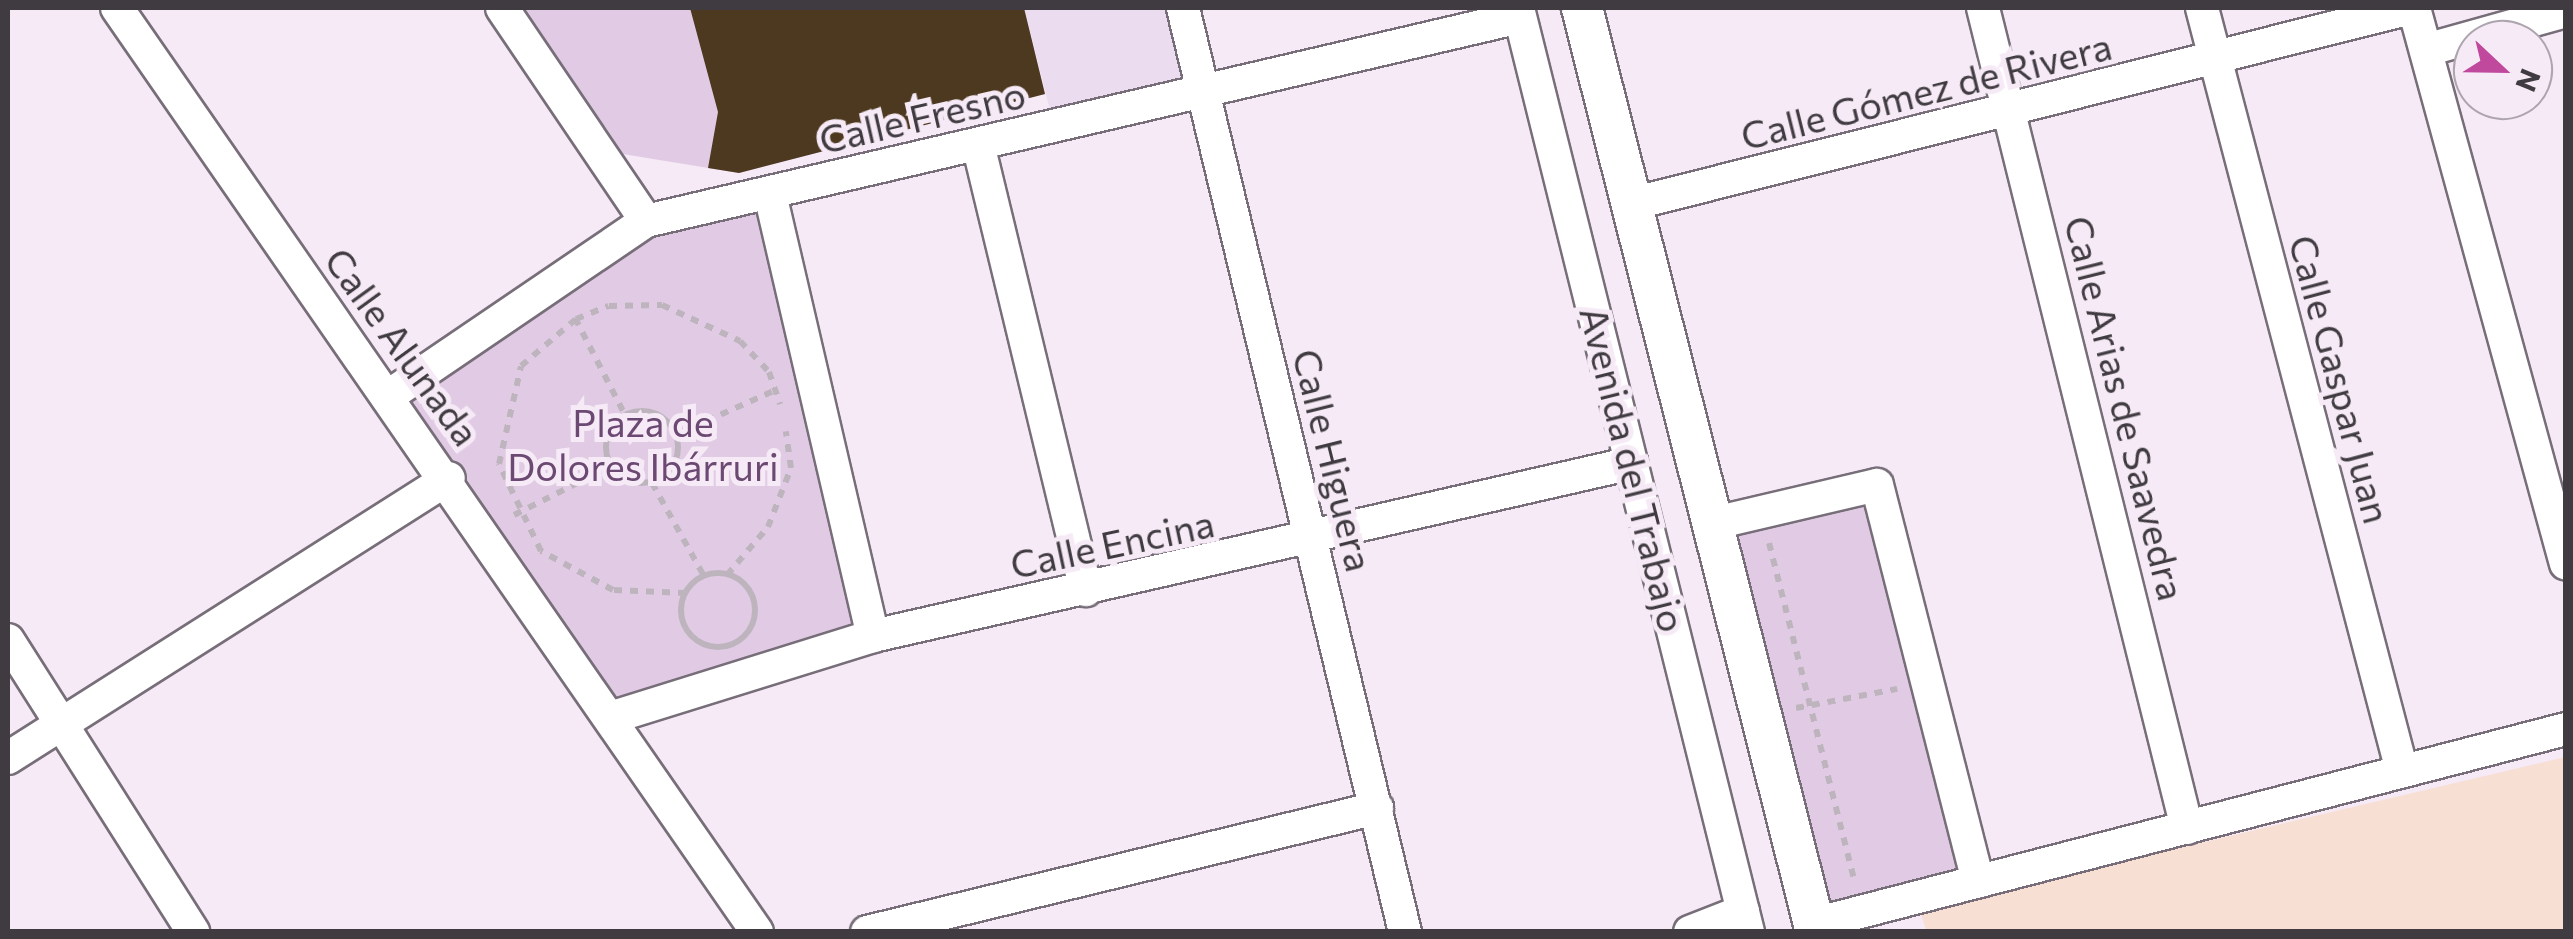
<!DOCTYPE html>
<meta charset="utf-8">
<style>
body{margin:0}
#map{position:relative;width:2573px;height:939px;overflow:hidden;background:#f6eaf7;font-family:Commissioner,sans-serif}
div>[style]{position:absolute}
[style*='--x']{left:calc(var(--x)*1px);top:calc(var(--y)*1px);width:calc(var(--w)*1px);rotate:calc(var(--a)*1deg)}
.built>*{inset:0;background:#ecdcef}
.industrial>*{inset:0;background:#f7dfd4}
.green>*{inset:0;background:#e1cbe4}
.building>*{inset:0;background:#4d391f}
.path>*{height:6px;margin-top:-3px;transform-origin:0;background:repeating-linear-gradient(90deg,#bdb4be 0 8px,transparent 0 16px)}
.path>.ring{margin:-3px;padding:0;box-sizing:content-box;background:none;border:6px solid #bdb4be;border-radius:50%}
.roads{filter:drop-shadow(2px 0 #776e79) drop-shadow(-2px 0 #776e79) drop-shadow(0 2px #776e79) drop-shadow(0 -2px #776e79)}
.minor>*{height:32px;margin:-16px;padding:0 16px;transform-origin:16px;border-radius:16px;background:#fff}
.tertiary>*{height:40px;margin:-20px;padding:0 20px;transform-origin:20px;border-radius:20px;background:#fff}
span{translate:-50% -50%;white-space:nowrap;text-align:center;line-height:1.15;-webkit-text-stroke:10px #f6eaf7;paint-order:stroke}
.street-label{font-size:38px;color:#3f3b40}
.park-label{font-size:38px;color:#6c4972}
.frame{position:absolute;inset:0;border:10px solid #3f3b40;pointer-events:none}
.north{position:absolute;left:2453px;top:20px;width:100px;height:100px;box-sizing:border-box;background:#f6eaf7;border:2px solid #ada4ae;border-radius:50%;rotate:112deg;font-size:28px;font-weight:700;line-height:40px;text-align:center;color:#3f3b40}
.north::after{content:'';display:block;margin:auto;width:35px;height:45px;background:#c0489d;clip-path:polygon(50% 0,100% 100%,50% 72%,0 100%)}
</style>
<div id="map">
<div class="built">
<div style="clip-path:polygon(1024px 8px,1183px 8px,1202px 91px,1054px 126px)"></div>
</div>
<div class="industrial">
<div style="clip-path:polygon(2565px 757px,2565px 931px,1927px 932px,1919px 909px)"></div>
</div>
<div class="green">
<div style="clip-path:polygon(502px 8px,1024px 8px,1045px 94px,739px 173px,598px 150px)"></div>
<div style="clip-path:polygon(770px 194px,873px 636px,613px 717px,387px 397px,646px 221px)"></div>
<div style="clip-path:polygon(1877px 485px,1978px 881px,1814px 924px,1719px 522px)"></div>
</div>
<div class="building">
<div style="clip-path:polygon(690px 8px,1024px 8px,1045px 94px,739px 173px,708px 168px,718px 112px)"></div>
</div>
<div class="path">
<div style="--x:575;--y:318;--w:109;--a:62.7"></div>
<div class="ring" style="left:606px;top:411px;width:66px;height:66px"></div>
<div style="--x:677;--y:434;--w:108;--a:-24"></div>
<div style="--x:652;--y:483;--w:107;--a:60.8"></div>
<div style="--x:514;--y:515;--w:109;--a:-26.8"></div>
<div style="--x:1769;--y:543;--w:347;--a:75.8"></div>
<div class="ring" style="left:681px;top:573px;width:68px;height:68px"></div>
<div style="--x:727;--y:575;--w:63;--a:-49.5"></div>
<div style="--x:768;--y:527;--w:63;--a:-68.7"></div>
<div style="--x:791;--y:468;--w:37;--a:-98"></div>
<div style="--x:686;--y:593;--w:73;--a:-177.6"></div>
<div style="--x:613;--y:590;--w:82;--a:-151.6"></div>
<div style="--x:541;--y:551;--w:97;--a:-115.8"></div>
<div style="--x:499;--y:464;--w:100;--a:-77.3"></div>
<div style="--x:521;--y:366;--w:72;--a:-40.5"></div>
<div style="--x:576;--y:319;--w:35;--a:-22"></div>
<div style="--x:609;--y:306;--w:53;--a:-1.1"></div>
<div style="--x:662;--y:305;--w:86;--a:24.8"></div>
<div style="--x:740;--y:341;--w:42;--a:46.9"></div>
<div style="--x:769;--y:372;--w:34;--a:71"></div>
<div style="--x:1796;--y:708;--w:103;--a:-10.7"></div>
</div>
<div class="roads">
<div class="minor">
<div style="--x:117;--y:8;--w:1124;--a:55.29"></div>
<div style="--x:502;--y:8;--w:257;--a:55.9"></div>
<div style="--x:1183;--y:8;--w:950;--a:76.49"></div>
<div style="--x:1518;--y:8;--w:952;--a:76.02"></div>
<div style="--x:1983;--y:8;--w:845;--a:76.03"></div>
<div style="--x:2202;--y:8;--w:789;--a:75.31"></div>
<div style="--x:2414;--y:8;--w:576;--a:74.71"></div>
<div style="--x:2426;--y:50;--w:145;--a:-15.6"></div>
<div style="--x:978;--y:144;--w:459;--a:76.4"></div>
<div style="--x:770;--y:194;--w:454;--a:76.9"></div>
<div style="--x:1635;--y:203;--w:800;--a:-14.11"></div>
<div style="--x:387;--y:397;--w:313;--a:-34.2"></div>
<div style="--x:646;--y:221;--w:897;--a:-13.14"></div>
<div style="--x:1719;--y:522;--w:162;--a:-13.2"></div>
<div style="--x:1877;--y:485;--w:409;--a:75.7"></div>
<div style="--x:8;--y:640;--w:346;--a:57.6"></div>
<div style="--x:613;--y:717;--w:272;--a:-17.3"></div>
<div style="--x:873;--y:636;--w:778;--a:-12.84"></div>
<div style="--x:8;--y:758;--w:522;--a:-32.41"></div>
<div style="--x:1814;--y:924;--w:777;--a:-14.54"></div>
<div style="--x:867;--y:932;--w:525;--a:-13.67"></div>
<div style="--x:1690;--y:932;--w:57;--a:-21.6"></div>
</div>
<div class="tertiary">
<div style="--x:1582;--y:8;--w:953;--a:75.79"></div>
</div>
</div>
<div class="street-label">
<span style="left:1926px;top:90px;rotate:-14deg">Calle Gómez de Rivera</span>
<span style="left:922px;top:116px;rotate:-13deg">Calle Fresno</span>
<span style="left:403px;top:346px;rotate:54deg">Calle Alunada</span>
<span style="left:2341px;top:379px;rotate:75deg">Calle Gaspar Juan</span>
<span style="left:2126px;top:408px;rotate:76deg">Calle Arias de Saavedra</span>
<span style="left:1334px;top:460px;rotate:76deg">Calle Higuera</span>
<span style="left:1634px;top:469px;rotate:76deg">Avenida del Trabajo</span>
<span style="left:1112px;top:543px;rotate:-12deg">Calle Encina</span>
</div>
<div class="park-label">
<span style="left:643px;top:444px">Plaza de<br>Dolores Ibárruri</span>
</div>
<div class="frame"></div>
<div class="north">N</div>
</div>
